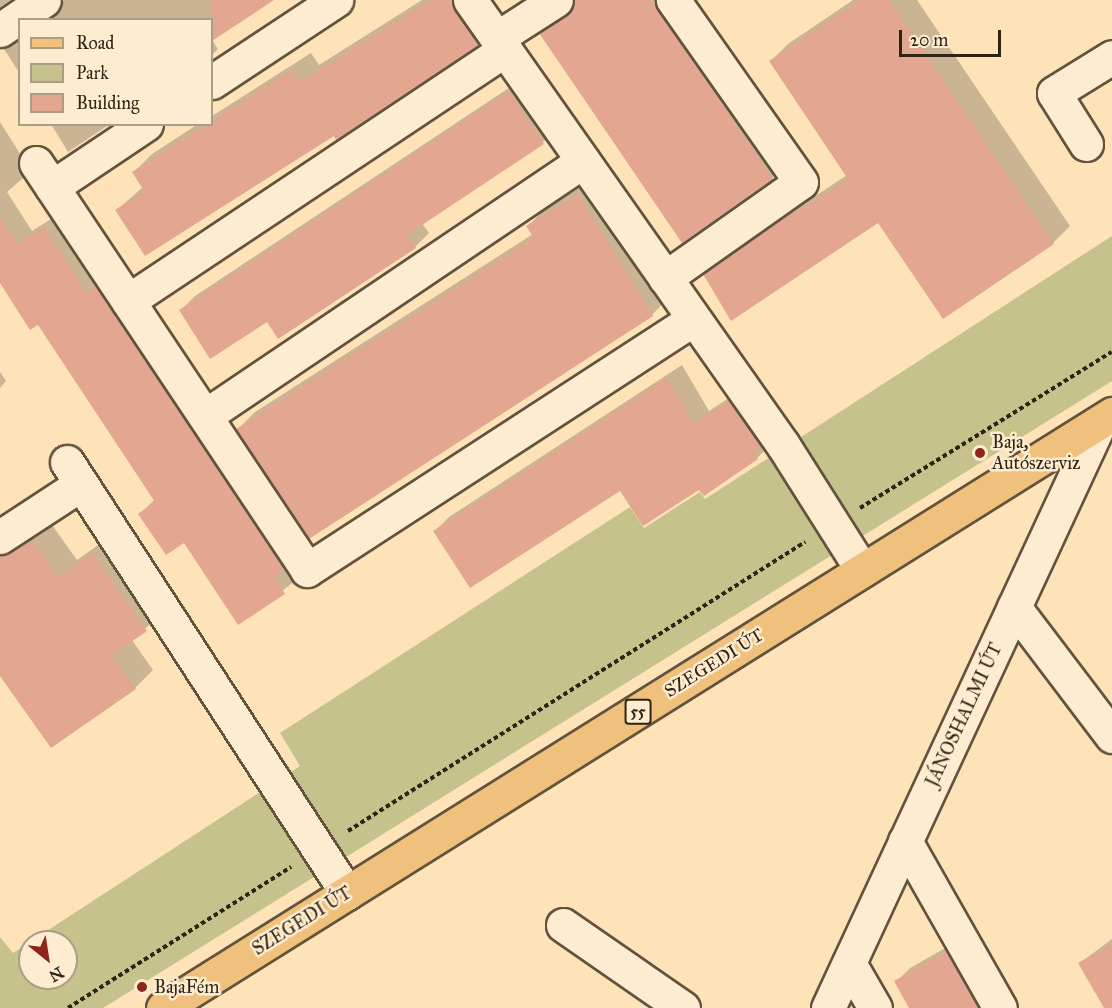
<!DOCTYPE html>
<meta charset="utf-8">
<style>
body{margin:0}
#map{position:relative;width:1112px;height:1008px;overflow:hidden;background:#fee2b8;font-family:"IM FELL Great Primer",serif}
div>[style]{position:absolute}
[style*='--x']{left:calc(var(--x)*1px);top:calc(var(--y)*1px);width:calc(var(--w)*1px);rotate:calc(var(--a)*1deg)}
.green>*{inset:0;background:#c5c28b}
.shadow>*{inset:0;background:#0003}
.building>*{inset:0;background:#e3a691}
.path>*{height:4px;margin-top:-2px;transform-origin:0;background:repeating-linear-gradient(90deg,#2e2314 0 4.5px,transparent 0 7.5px)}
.roads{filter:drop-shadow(2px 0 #62533d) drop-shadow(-2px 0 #62533d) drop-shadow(0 2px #62533d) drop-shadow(0 -2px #62533d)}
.minor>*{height:33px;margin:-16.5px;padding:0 16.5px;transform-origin:16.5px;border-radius:16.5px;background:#feecd1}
.major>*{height:33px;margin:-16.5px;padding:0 16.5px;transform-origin:16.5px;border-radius:16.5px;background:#efc17c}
.dots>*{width:16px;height:16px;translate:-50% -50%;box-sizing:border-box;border:3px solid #feecd1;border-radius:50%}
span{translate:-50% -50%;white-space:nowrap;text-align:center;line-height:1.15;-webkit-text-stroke:5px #feecd1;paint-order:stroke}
.shield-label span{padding:2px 4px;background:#feecd1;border:2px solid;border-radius:4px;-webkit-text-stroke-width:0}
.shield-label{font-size:16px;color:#2e2314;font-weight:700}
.poi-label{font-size:18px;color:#2e2314}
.left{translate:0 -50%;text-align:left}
.street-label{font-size:18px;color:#2e2314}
.legend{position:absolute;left:18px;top:18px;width:195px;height:108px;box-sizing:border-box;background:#feecd1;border:2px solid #ab9c85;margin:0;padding:8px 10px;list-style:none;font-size:18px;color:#2e2314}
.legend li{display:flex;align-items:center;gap:12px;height:30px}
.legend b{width:30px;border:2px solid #ab9c85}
.north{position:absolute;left:18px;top:930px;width:60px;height:60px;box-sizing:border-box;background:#feecd1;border:2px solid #ab9c85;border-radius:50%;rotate:150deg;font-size:16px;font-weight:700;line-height:24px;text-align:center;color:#2e2314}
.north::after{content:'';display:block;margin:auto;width:21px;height:27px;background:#8f2418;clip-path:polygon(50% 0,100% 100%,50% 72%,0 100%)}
.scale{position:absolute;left:899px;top:30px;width:102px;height:27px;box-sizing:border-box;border:3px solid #2e2314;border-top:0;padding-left:8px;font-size:18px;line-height:21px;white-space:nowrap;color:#2e2314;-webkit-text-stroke:4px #feecd1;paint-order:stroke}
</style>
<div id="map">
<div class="green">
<div style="clip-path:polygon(evenodd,1112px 236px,1112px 381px,103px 1008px,0 1008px,0 937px,13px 953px,300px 766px,280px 733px,630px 507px,644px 528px,700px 492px,705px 499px,1112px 236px,30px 942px,66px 942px,66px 978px,30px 978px,30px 942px)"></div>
</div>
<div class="shadow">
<div style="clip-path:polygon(0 0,10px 0,0 7px)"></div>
<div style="clip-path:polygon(64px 0,271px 0,212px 39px,212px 20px,42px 20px,60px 8px)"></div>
<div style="clip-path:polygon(422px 0,480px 0,496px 26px,478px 44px,335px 134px,117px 210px,143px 187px,134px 172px,152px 154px,198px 124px,212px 124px,212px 116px,311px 53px,319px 65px)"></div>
<div style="clip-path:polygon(573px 0,679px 0,789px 161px,772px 178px,541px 34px,574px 5px)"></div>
<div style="clip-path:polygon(853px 0,917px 0,1070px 226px,1053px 243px,879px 221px,705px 274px,722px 257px,812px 194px,814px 197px,847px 175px,771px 61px,788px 44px)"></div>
<div style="clip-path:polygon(20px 34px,20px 74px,4px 49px)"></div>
<div style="clip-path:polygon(212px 40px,218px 49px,212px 55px)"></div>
<div style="clip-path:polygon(524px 78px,557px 128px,543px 142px,422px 223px,429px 233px,415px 247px,267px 319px,181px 310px,195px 296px)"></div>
<div style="clip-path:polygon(0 122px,31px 171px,7px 192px,32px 231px,59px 214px,299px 578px,239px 623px,184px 541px,140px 514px,155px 499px,39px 323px,0 280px)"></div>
<div style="clip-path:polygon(51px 124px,110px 124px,68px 152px)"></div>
<div style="clip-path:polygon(595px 178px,669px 297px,652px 315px,238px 429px,255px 412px,533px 234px,528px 226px,545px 209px)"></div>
<div style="clip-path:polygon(682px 365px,709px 411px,744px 388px,771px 444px,757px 458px,699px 488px,620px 489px,435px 531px,449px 517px)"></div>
<div style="clip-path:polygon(0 372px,6px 381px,0 388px)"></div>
<div style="clip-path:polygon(50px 522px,77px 560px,111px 536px,164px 612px,132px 640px,153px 670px,135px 688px,0 673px,0 542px)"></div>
<div style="clip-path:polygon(961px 939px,1001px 1008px,911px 1008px,896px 982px,910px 968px)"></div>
<div style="clip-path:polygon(1112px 939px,1112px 1008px,1106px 1008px,1080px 963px)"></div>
</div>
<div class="building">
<div style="clip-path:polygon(212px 0,274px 0,212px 41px)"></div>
<div style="clip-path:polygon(430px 0,452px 0,479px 45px,336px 140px,334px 136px,145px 256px,115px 210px,144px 191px,132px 172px,292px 70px,300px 82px)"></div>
<div style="clip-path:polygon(575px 0,651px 0,773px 179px,682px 243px,539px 33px,567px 15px)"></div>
<div style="clip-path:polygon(860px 0,889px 0,1054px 244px,943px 319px,878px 223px,731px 321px,703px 274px,794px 210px,796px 213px,848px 179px,769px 61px)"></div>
<div style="clip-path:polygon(509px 91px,544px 144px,407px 235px,416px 248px,278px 339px,267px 322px,210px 359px,179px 310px)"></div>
<div style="clip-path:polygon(578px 194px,653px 316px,309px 539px,236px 429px,534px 238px,526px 226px)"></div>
<div style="clip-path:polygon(0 217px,17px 244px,44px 227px,87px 293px,96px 287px,284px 570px,275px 576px,285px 594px,238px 625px,184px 543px,166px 555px,138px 514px,155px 502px,38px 325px,30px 330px,0 283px)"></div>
<div style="clip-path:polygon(667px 378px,694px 423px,729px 401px,761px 447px,753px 452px,758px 459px,704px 496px,699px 490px,643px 526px,620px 491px,470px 588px,433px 531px)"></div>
<div style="clip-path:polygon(31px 539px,58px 577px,92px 553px,147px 631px,112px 655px,136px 689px,51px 748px,0 676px,0 556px)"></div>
<div style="clip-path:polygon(1112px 944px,1112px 1008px,1104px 1008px,1078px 963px)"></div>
<div style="clip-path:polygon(947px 952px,978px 1008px,909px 1008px,894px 981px)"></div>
</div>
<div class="path">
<div style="--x:860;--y:508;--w:296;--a:-31.8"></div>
<div style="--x:348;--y:831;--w:541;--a:-32.31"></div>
<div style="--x:68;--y:1008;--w:264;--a:-32.3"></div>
</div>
<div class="roads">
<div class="minor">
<div style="--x:470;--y:0;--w:544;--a:54.88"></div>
<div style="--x:783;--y:445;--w:148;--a:57.7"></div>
<div style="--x:0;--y:30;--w:53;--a:-34.3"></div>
<div style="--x:497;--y:38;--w:70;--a:-32.8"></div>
<div style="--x:212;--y:82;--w:149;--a:-33.5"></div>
<div style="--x:1086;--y:144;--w:60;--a:-122.1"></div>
<div style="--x:1054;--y:93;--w:68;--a:-31.8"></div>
<div style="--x:36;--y:163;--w:489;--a:56.3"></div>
<div style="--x:307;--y:570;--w:460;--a:-33"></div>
<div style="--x:52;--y:187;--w:113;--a:-33.8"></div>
<div style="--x:665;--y:278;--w:166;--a:-35.2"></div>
<div style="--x:801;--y:182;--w:223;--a:-125.1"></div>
<div style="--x:128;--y:301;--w:453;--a:-33.7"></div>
<div style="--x:205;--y:416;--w:456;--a:-34"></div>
<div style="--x:67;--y:462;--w:514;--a:56.99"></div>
<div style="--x:0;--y:537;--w:97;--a:-33.2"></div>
<div style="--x:1014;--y:607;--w:162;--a:52.8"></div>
<div style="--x:905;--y:841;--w:192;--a:60.4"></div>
<div style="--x:563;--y:925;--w:146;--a:34.7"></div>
<div style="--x:849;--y:963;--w:52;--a:60"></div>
<div style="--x:828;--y:1008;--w:646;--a:-65.1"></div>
</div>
<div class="major">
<div style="--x:163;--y:1008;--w:1120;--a:-32.04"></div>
</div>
</div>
<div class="dots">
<div style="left:980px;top:453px;background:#8f2418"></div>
<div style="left:142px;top:987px;background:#8f2418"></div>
</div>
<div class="shield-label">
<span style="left:638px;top:712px">55</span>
</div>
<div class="poi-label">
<span class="left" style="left:992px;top:453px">Baja,<br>Autószerviz</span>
<span class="left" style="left:154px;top:987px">BajaFém</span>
</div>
<div class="street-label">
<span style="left:714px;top:663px;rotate:-32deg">SZEGEDI ÚT</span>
<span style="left:964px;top:715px;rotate:-65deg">JÁNOSHALMI ÚT</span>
<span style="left:302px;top:921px;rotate:-32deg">SZEGEDI ÚT</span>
</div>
<ul class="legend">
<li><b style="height:8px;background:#efc17c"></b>Road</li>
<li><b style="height:16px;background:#c5c28b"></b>Park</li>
<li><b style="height:16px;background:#e3a691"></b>Building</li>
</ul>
<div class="north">N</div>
<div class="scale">20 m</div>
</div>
